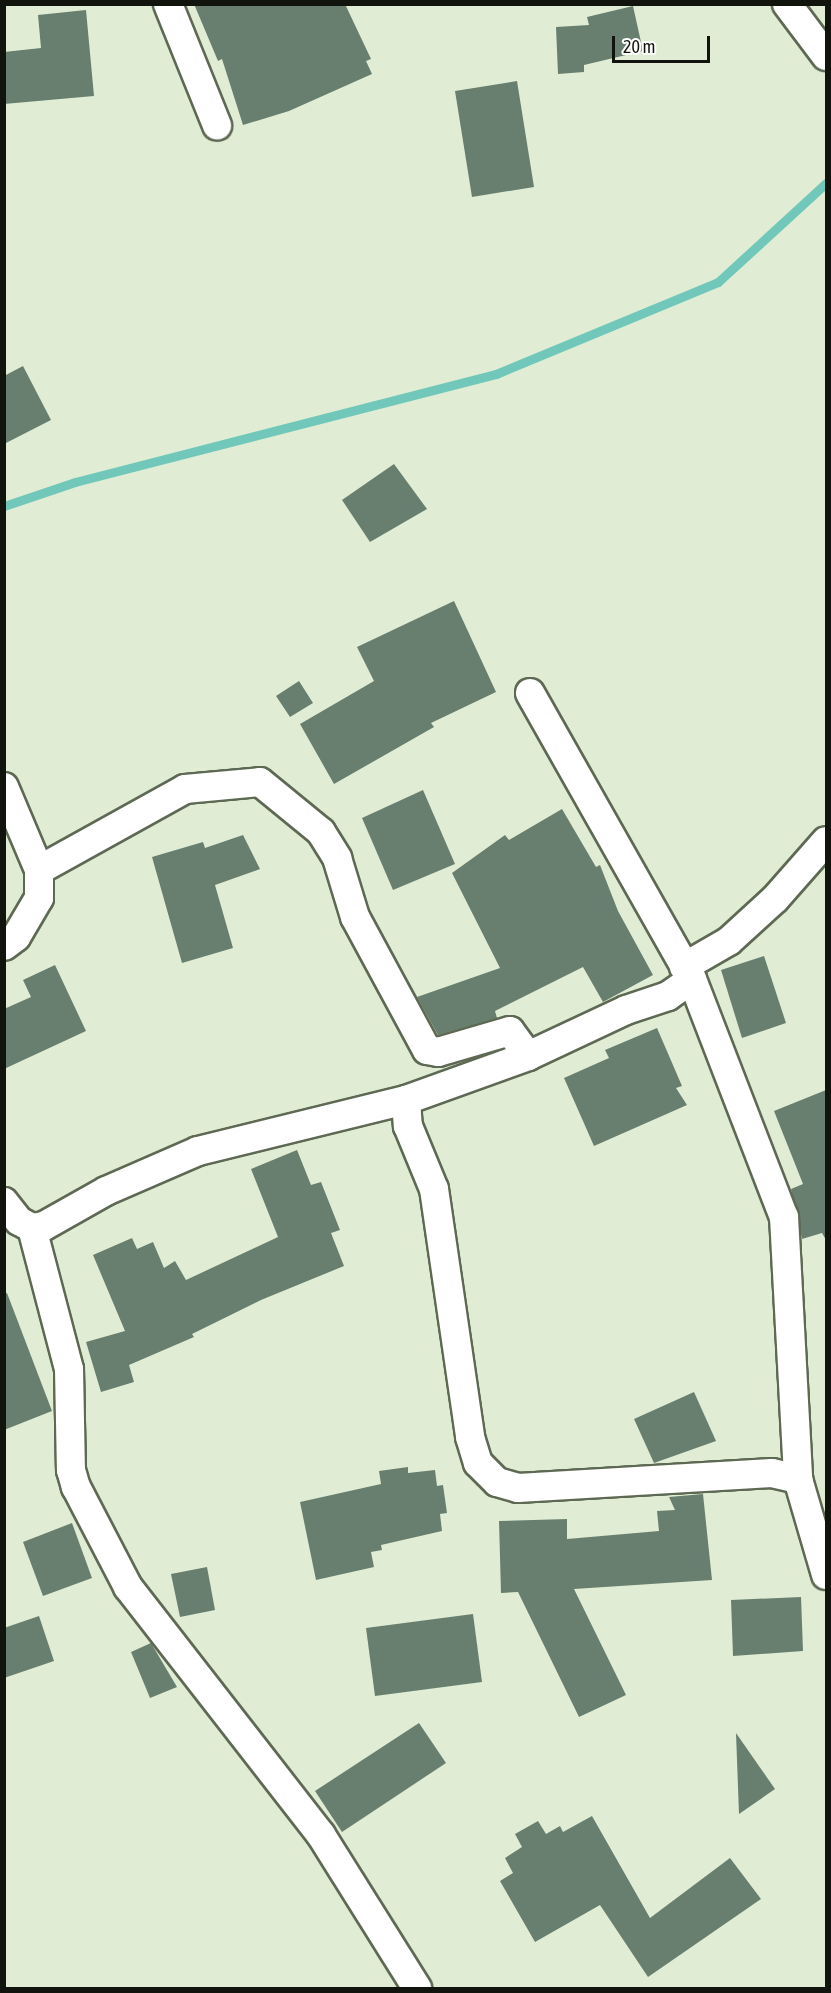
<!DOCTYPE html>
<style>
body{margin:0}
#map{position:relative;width:831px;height:1993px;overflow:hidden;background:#e0edd4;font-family:"Asap Condensed",sans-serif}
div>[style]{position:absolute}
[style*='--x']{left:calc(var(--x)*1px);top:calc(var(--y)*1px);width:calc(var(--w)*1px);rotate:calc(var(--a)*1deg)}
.stream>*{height:9px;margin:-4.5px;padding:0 4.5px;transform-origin:4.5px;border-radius:4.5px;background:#71c8ba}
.building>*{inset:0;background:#687f70}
.roads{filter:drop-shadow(2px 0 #5e6954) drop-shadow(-2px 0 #5e6954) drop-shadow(0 2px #5e6954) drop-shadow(0 -2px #5e6954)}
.street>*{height:28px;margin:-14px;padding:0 14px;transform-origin:14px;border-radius:14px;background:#fff}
span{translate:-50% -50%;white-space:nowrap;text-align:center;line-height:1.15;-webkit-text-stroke:4.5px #fff;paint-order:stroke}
.frame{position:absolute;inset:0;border:6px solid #10140c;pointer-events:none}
.scale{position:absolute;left:612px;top:36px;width:98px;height:27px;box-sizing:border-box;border:3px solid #10140c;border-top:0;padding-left:8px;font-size:18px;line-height:21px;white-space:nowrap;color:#10140c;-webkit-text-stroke:4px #fff;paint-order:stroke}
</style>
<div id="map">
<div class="stream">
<div style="--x:4;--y:506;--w:75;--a:-18.7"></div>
<div style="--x:75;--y:482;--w:435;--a:-14.4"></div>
<div style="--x:496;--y:374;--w:240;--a:-22.5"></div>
<div style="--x:718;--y:282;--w:147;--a:-42.5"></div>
</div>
<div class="building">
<div style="clip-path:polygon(194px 4px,345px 4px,371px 59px,366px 61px,372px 74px,289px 111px,243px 125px,222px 59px,218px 61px)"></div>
<div style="clip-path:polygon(633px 6px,643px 51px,584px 65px,584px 72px,558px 74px,556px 27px,589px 25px,587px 17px)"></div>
<div style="clip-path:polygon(86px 10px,94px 96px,4px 104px,4px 52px,41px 48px,38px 15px)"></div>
<div style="clip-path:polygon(517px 81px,534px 187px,472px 197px,455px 91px)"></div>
<div style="clip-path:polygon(23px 366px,51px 420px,4px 444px,4px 376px)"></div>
<div style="clip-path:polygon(394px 464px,427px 509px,370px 542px,342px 500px)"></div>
<div style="clip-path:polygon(454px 601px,496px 692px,431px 723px,434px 727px,334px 784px,300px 724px,374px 681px,357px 647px)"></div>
<div style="clip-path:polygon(299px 681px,313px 703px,290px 717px,276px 696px)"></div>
<div style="clip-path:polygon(423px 790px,455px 864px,393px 890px,362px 818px)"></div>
<div style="clip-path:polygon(562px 809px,596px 867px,600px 865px,618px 911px,653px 975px,603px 1002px,583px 967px,495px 1011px,497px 1018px,438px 1035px,417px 997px,500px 968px,452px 873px,505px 835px,509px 840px)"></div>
<div style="clip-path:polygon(243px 835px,260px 869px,215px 885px,233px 948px,182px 963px,152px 857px,203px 842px,205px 848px)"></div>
<div style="clip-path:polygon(764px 956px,786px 1023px,742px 1038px,721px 970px)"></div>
<div style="clip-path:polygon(55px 965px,86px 1031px,4px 1069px,4px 1009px,31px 997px,23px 980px)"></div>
<div style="clip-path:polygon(657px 1028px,682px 1086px,676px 1088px,687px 1105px,594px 1146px,564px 1078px,609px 1058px,605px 1050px)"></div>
<div style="clip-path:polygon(826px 1090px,826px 1240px,822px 1233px,802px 1239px,791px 1189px,803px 1184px,774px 1111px)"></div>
<div style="clip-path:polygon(297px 1150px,311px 1185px,321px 1182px,340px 1230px,331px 1233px,344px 1266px,261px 1300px,192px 1334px,194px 1337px,129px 1365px,134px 1382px,101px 1392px,86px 1342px,125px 1331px,93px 1255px,132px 1238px,137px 1249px,153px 1242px,164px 1268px,175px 1261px,186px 1280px,278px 1237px,251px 1169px)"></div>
<div style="clip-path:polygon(7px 1293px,52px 1411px,4px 1430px,4px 1294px)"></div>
<div style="clip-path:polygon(694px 1392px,716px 1441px,654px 1463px,634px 1419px)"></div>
<div style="clip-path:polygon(408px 1467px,408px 1473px,435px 1470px,437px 1486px,443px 1485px,447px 1513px,440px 1514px,442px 1531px,381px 1545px,382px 1550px,371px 1552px,374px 1567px,316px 1580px,300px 1502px,381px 1484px,379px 1471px)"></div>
<div style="clip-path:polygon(703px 1494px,712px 1580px,574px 1589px,626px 1695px,579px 1717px,518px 1592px,501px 1593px,499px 1521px,567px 1519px,567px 1539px,659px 1531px,657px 1511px,675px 1510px,669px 1497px)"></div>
<div style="clip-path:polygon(72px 1523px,92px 1578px,43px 1596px,23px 1542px)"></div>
<div style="clip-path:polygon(207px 1567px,215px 1610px,180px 1617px,171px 1574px)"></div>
<div style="clip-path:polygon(801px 1597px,803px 1651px,733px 1656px,731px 1600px)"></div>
<div style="clip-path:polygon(473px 1614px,482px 1682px,375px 1696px,366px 1628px)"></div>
<div style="clip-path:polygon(39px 1616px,54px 1661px,4px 1678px,4px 1628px)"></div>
<div style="clip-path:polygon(151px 1643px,177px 1687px,150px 1698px,131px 1652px)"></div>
<div style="clip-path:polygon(419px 1723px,446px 1763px,342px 1832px,315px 1791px)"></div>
<div style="clip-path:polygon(736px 1733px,775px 1789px,739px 1814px)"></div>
<div style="clip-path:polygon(592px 1816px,650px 1918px,730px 1858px,761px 1899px,648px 1977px,600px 1905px,535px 1942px,500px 1881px,513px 1873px,505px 1858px,522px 1847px,515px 1834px,538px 1821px,546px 1834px,560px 1826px,563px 1832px)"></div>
</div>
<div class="roads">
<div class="street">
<div style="--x:168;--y:4;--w:131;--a:68"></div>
<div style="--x:787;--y:4;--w:65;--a:53.1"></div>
<div style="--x:530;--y:693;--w:329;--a:60.5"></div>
<div style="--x:4;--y:787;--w:90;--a:67.1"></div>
<div style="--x:39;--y:870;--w:28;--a:90"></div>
<div style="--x:39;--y:898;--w:45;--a:120.5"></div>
<div style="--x:16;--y:937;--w:15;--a:143"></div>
<div style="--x:39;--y:870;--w:167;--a:-29"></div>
<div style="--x:185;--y:789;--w:75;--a:-5.3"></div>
<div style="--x:260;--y:782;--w:79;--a:39.3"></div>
<div style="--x:321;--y:832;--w:31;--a:58"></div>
<div style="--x:337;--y:858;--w:62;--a:73"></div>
<div style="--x:355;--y:917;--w:151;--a:61.6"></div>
<div style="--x:427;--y:1050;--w:11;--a:10"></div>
<div style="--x:438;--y:1052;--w:75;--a:-16.3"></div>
<div style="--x:510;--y:1031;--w:31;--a:54"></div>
<div style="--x:684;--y:967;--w:52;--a:-30"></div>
<div style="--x:729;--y:941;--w:62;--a:-42.4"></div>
<div style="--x:775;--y:899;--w:77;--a:-48.7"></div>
<div style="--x:406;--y:1100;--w:26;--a:86"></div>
<div style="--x:408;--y:1126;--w:68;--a:67.6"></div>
<div style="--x:434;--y:1189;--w:251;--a:81.7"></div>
<div style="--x:470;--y:1437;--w:27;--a:73"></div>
<div style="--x:478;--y:1463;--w:27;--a:45"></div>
<div style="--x:497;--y:1482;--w:22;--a:16"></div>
<div style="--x:518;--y:1488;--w:254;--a:-3.4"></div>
<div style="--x:772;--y:1473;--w:27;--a:13"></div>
<div style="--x:798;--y:1479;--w:100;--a:73.7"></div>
<div style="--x:4;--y:1202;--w:24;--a:52"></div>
<div style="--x:19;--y:1221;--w:15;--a:28"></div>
<div style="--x:32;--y:1228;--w:12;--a:-9"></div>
<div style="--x:44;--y:1226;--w:71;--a:-29.4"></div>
<div style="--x:106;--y:1191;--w:100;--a:-23.5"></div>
<div style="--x:198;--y:1151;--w:214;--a:-13.8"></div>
<div style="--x:406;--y:1100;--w:130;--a:-19.8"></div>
<div style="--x:528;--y:1056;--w:108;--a:-25.1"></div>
<div style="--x:626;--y:1010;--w:44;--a:-18.4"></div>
<div style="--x:668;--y:996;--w:29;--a:-35"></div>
<div style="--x:692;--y:979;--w:255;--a:68.9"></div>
<div style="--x:784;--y:1217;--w:262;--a:86.9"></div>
<div style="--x:32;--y:1228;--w:146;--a:75.3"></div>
<div style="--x:69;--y:1369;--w:101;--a:88.9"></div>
<div style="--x:71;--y:1470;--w:18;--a:74"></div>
<div style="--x:76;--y:1487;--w:113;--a:62.5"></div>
<div style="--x:128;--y:1587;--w:314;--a:52.1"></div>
<div style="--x:321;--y:1835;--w:181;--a:57.9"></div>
</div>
</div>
<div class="frame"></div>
<div class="scale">20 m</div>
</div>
